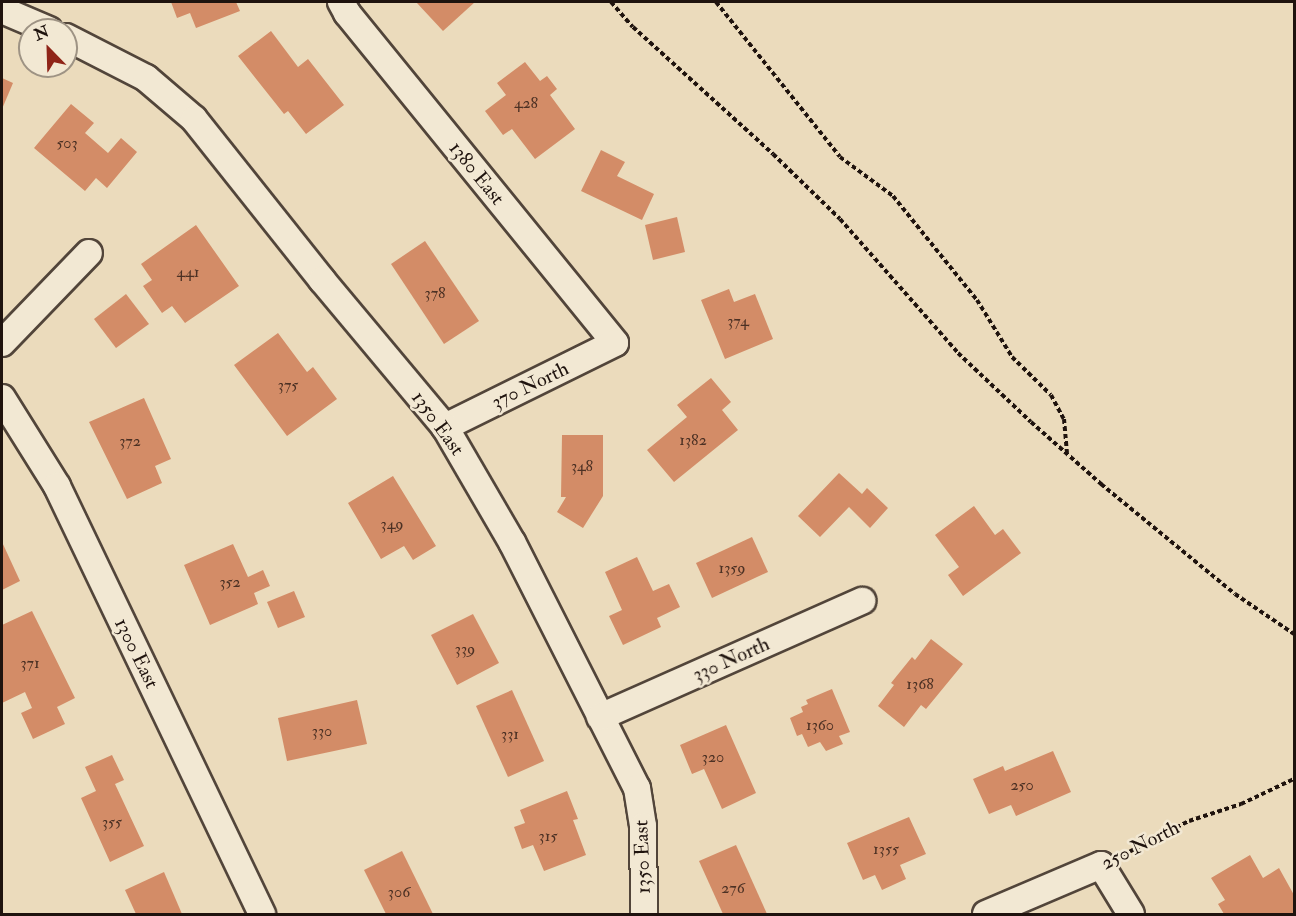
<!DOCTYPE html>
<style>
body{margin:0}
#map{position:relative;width:1296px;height:916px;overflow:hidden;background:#ebdbbc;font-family:"IM FELL Double Pica",serif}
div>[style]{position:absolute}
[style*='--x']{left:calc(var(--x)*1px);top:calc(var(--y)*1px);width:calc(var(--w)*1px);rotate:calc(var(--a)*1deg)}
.building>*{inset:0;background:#d38c67}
.path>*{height:4px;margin-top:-2px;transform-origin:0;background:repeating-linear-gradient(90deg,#1f130e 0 4.5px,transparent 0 7.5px)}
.roads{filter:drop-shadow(2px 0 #52453a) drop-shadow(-2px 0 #52453a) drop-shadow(0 2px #52453a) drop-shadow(0 -2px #52453a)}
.minor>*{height:26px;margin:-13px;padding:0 13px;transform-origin:13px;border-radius:13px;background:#f2e8d3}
span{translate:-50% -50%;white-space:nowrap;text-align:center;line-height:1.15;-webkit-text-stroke:5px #f2e8d3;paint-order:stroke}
.number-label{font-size:16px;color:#4c3124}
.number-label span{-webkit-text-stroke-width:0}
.street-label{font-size:20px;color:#1f130e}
.frame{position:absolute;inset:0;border:3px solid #1f130e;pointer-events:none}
.north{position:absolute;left:18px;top:18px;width:60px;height:60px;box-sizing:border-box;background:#f2e8d3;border:2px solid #9e9384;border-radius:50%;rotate:337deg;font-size:16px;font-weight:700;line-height:24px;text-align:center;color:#1f130e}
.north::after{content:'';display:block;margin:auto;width:21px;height:27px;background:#8f2418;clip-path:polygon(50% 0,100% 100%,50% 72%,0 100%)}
</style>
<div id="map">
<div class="building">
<div style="clip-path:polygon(171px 2px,236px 2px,240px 11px,196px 28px,190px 13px,177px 18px)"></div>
<div style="clip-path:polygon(416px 2px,475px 2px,443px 31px)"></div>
<div style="clip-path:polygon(271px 31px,298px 67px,308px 59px,344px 105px,306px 134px,288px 111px,284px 114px,238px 56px)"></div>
<div style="clip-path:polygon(525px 62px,540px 81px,547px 76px,557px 89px,550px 95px,575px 129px,535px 159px,512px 129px,503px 135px,485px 111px,506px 95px,497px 83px)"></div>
<div style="clip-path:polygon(2px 78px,13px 83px,2px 109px)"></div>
<div style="clip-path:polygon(71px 104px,94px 123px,85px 133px,108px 153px,121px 138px,137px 152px,107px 188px,96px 178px,85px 191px,34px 148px)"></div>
<div style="clip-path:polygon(601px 150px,625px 162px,617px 176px,654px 194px,642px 220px,581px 191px)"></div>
<div style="clip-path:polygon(677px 217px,685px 252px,653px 260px,645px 225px)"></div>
<div style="clip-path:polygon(196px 225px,239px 286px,185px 323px,172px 306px,162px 313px,143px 286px,152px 280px,141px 264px)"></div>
<div style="clip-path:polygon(425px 241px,479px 321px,444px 344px,391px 264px)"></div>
<div style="clip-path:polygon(729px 289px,734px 302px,755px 294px,773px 339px,725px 359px,701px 300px)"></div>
<div style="clip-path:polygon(126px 294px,149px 324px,116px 348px,94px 319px)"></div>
<div style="clip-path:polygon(278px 333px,307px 372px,313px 367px,337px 399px,287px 436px,234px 365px)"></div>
<div style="clip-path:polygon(711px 378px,731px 402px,722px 410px,738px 430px,674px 482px,647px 450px,687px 417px,677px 405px)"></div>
<div style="clip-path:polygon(144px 398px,171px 459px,155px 466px,162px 483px,127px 499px,89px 422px)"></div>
<div style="clip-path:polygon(562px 435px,603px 435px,603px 496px,583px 528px,557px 512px,566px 497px,561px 497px)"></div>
<div style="clip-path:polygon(839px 473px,862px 494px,867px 488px,888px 508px,870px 528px,849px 507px,820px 537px,798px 516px)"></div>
<div style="clip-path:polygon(393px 476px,436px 546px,413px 560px,404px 546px,381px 559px,348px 503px)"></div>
<div style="clip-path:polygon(974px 506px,995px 535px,1003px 529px,1021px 553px,963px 596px,948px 575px,959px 567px,935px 535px)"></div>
<div style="clip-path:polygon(752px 537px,768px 572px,712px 598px,696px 563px)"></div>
<div style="clip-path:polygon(2px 542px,20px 581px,2px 590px)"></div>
<div style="clip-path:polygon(233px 544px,248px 577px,263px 570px,270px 586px,254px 593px,258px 604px,210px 625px,184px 565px)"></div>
<div style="clip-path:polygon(637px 557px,653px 591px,669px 584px,680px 607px,657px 618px,661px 627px,623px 645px,609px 616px,622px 610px,605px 572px)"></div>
<div style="clip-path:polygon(294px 591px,305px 617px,278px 628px,267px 602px)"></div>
<div style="clip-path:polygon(32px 611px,75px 698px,57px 707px,65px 724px,33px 739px,21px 713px,32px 708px,25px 692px,2px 703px,2px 625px)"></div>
<div style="clip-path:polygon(473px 614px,499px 663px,457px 685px,431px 635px)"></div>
<div style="clip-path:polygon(931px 639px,963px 664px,926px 709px,921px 705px,904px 727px,878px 706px,894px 685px,891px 683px,912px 657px,915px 660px)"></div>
<div style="clip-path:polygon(832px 689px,850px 732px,839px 736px,843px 744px,826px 751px,820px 742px,808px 747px,802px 734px,797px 736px,790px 718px,803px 712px,801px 707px,808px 704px,806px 700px)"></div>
<div style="clip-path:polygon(512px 690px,544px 761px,508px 777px,476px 706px)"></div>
<div style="clip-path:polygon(357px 700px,367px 744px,287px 761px,278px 718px)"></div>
<div style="clip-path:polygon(726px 725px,756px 793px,722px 809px,704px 769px,692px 774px,680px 745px)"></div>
<div style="clip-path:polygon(1053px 751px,1071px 792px,1016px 816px,1011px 805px,989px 814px,973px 779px,1003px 766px,1005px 771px)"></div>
<div style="clip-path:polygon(112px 755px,124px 780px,115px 784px,144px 846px,110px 862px,81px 798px,96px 791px,85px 767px)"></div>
<div style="clip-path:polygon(567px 791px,578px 819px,573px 820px,586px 855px,544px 871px,533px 845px,522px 849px,514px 827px,525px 823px,520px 810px)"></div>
<div style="clip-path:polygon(909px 817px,926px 854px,900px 865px,906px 879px,882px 890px,875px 875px,863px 880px,847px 843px)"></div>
<div style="clip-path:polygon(736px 845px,767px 914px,723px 914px,699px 861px)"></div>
<div style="clip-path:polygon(402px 851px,433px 914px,386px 914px,364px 870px)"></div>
<div style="clip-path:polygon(1250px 855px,1263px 878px,1279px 868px,1294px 895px,1294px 914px,1224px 914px,1218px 904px,1225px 900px,1211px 878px)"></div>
<div style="clip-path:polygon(164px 872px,182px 914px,136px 914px,125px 890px)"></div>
</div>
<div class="path">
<div style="--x:611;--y:2;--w:33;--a:49"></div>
<div style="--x:633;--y:27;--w:189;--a:42.2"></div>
<div style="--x:773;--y:154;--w:93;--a:44.1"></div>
<div style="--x:840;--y:219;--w:179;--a:48.6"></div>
<div style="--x:958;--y:353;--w:100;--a:43.4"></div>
<div style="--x:1031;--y:422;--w:94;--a:41.5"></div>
<div style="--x:1101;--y:484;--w:173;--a:39.4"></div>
<div style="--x:1235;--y:594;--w:71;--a:34.1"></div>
<div style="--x:716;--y:2;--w:198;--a:51.3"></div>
<div style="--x:840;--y:157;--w:66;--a:36.3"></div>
<div style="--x:893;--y:196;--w:134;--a:51.1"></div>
<div style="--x:977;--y:300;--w:67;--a:58.4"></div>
<div style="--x:1012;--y:357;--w:54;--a:44.3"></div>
<div style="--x:1051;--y:395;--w:27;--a:62"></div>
<div style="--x:1064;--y:419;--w:34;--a:85"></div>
<div style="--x:1123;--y:855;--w:74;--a:-27.3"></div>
<div style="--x:1189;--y:821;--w:55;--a:-18.1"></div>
<div style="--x:1241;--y:804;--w:59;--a:-25.3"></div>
</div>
<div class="roads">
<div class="minor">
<div style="--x:341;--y:2;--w:13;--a:61"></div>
<div style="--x:347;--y:13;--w:425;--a:50.9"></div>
<div style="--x:615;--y:343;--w:190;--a:153.7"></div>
<div style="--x:2;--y:10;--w:51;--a:23.1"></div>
<div style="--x:66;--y:37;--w:90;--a:27.1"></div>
<div style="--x:146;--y:78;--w:63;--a:40.5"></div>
<div style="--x:194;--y:119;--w:206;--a:51.5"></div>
<div style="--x:322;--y:280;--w:192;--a:50.1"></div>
<div style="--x:445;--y:427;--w:133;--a:59.8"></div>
<div style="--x:512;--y:542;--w:276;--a:63.1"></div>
<div style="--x:637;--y:788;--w:38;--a:81"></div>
<div style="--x:643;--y:826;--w:88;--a:89.3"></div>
<div style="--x:2;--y:343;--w:125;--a:-46"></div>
<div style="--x:2;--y:398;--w:104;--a:58"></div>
<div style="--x:57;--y:486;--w:475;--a:64.4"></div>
<div style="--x:600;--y:717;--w:287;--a:-23.9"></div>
<div style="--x:986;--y:914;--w:125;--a:-23.1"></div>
<div style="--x:1101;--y:865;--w:57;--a:58.5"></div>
</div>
</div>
<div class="number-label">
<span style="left:526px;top:103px">428</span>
<span style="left:67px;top:143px">503</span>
<span style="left:188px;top:272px">441</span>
<span style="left:435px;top:293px">378</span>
<span style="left:738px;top:321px">374</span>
<span style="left:288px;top:385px">375</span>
<span style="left:693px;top:440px">1382</span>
<span style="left:130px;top:441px">372</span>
<span style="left:582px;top:466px">348</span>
<span style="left:392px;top:524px">349</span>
<span style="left:732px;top:568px">1359</span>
<span style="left:230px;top:582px">352</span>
<span style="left:465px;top:649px">339</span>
<span style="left:30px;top:663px">371</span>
<span style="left:920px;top:684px">1368</span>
<span style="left:820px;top:725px">1360</span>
<span style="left:322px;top:731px">330</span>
<span style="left:510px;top:734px">331</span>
<span style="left:713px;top:757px">320</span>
<span style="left:1022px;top:785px">250</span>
<span style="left:112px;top:822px">355</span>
<span style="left:548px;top:836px">315</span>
<span style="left:886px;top:849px">1355</span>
<span style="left:733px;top:888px">276</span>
<span style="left:399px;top:892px">306</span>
</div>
<div class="street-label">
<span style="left:477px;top:173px;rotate:51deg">1380 East</span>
<span style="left:530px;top:385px;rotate:-26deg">370 North</span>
<span style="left:438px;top:423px;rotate:54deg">1350 East</span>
<span style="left:137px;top:653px;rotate:64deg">1300 East</span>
<span style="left:731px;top:659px;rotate:-24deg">330 North</span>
<span style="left:1140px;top:845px;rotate:-27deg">250 North</span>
<span style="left:642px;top:857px;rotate:-92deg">1350 East</span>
</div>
<div class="frame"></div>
<div class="north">N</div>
</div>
